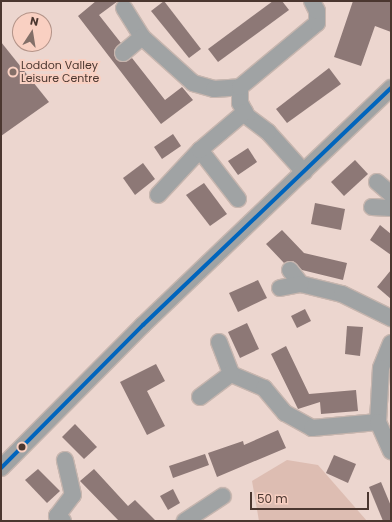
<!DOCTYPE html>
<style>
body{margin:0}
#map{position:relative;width:392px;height:522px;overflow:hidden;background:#ecd6cf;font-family:Poppins,sans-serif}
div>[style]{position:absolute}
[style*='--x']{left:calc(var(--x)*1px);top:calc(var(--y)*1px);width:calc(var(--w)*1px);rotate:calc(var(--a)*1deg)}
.green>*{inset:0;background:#ddbdb2}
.building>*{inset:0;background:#8d7876}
.roads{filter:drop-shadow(1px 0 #c6b5ae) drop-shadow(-1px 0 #c6b5ae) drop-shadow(0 1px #c6b5ae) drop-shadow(0 -1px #c6b5ae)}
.minor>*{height:16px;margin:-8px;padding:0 8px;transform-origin:8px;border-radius:8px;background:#a0a3a4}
.bus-1>*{height:4px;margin:-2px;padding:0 2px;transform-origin:2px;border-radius:2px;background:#0065bd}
.dots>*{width:11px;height:11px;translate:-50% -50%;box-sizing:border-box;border:2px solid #f9d0c2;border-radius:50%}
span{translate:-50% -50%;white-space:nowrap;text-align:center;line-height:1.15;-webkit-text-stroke:4px #f9d0c2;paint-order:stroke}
.poi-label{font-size:11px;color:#4b3730}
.left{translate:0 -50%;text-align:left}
.frame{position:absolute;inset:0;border:2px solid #4b3730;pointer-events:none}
.north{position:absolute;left:12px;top:12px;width:40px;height:40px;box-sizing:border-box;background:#f9d0c2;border:1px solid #b39388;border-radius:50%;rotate:12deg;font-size:11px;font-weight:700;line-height:16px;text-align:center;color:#4b3730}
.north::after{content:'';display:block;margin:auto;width:14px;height:18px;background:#836f68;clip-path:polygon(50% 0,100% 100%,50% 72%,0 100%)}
.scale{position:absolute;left:250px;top:492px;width:119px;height:18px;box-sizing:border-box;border:2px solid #4b3730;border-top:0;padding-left:5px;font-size:12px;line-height:14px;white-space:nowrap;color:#4b3730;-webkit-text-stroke:3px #f9d0c2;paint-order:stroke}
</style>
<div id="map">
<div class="green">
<div style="clip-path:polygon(287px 460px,318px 465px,367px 521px,259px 521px,252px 481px)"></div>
</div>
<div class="building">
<div style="clip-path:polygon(96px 1px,118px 1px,99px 15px,121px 43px,114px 50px,116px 59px,124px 62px,132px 58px,165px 100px,182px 87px,193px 100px,161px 124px,78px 16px)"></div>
<div style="clip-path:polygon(164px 1px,201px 49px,189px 58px,151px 11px)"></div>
<div style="clip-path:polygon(273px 1px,282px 1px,289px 10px,218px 62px,208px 49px)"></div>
<div style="clip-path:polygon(353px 1px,391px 1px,391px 32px,375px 26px,361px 66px,334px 57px)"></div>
<div style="clip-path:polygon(1px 42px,49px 102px,1px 136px)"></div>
<div style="clip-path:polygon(329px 68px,341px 84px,287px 123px,276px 109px)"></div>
<div style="clip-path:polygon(173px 134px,181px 146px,162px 159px,154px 147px)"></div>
<div style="clip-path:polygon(248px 148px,257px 162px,238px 175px,228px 161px)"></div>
<div style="clip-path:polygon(355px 160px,368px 174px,344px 196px,331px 182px)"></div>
<div style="clip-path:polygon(143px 163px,155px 179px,135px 195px,123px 178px)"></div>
<div style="clip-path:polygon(204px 183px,227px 214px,210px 226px,186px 195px)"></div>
<div style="clip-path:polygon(315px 203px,345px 209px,341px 230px,311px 224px)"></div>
<div style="clip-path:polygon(380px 225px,391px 234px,391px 255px,370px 240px)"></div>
<div style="clip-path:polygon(282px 230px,304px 253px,347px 263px,343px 280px,302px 270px,293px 261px,284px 263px,266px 244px)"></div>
<div style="clip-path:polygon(391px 270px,391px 299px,377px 287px)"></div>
<div style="clip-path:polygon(258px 280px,267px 298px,238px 312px,229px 293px)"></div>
<div style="clip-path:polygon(305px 309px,311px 321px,297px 328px,291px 316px)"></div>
<div style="clip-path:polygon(247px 323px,259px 349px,240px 358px,228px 332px)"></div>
<div style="clip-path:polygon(347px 326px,363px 327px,360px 356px,345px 354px)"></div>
<div style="clip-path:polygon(286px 346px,309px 394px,356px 390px,358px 411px,321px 414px,320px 402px,298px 409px,271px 354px)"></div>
<div style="clip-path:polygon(156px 364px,165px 381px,147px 391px,165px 426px,147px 435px,120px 382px)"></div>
<div style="clip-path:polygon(75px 424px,97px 447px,84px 459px,62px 437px)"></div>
<div style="clip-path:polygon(278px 430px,286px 448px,217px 477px,208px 453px,243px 441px,244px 445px)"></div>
<div style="clip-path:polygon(205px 454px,209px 465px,173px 478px,169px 466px)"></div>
<div style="clip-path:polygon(334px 455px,356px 464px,348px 483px,326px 473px)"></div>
<div style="clip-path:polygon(38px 469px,60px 491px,47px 503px,25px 480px)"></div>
<div style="clip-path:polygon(94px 469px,128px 506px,135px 500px,156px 521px,119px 521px,80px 481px)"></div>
<div style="clip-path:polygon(381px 482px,391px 506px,391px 521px,383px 521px,369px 487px)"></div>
<div style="clip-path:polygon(173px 489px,180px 503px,168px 510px,160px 496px)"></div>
</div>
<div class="roads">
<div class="minor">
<div style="--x:124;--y:8;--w:34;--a:58"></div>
<div style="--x:142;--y:37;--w:69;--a:42"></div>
<div style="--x:193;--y:83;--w:22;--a:16"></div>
<div style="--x:214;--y:89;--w:26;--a:-4"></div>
<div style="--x:123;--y:53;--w:25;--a:-40"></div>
<div style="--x:200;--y:150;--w:62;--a:52.2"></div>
<div style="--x:304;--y:172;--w:54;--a:-132"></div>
<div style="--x:268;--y:132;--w:26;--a:-143"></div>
<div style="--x:247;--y:116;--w:15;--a:-118"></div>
<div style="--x:240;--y:103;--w:16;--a:-90"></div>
<div style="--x:240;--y:87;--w:100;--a:-39.7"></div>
<div style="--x:317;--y:23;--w:12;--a:-90"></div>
<div style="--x:317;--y:11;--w:11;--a:-117"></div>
<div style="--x:377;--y:182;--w:18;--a:41"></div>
<div style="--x:158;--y:195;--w:62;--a:-47"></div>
<div style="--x:200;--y:150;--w:59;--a:-40.2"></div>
<div style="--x:372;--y:207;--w:19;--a:3"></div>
<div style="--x:290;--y:270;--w:18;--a:52"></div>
<div style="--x:301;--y:284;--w:42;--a:13.7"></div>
<div style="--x:342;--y:294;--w:55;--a:26.1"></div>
<div style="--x:280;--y:288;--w:21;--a:-11"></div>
<div style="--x:219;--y:342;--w:34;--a:69"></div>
<div style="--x:231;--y:374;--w:36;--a:23"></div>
<div style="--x:264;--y:388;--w:33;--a:50"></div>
<div style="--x:285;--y:413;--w:31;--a:29"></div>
<div style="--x:312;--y:428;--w:66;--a:-5.2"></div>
<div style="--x:391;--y:343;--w:27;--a:112"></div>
<div style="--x:381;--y:368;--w:54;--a:93.2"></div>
<div style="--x:378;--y:422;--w:32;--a:66"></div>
<div style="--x:200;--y:397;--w:39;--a:-37"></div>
<div style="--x:1;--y:468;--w:202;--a:-45.2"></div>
<div style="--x:143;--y:325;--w:343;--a:-43.7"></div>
<div style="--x:63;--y:521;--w:8;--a:-140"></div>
<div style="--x:57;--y:516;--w:26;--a:-53"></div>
<div style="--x:73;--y:495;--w:36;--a:-103"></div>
<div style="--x:185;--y:521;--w:45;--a:-33.3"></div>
</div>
</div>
<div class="bus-1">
<div style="--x:1;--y:468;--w:202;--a:-45.2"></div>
<div style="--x:143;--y:325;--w:343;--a:-43.7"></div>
</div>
<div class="dots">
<div style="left:13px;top:72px;background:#836f68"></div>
<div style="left:22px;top:447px;background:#4b3730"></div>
</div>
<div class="poi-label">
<span class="left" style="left:21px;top:72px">Loddon Valley<br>Leisure Centre</span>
</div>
<div class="frame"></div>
<div class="north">N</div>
<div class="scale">50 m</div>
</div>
